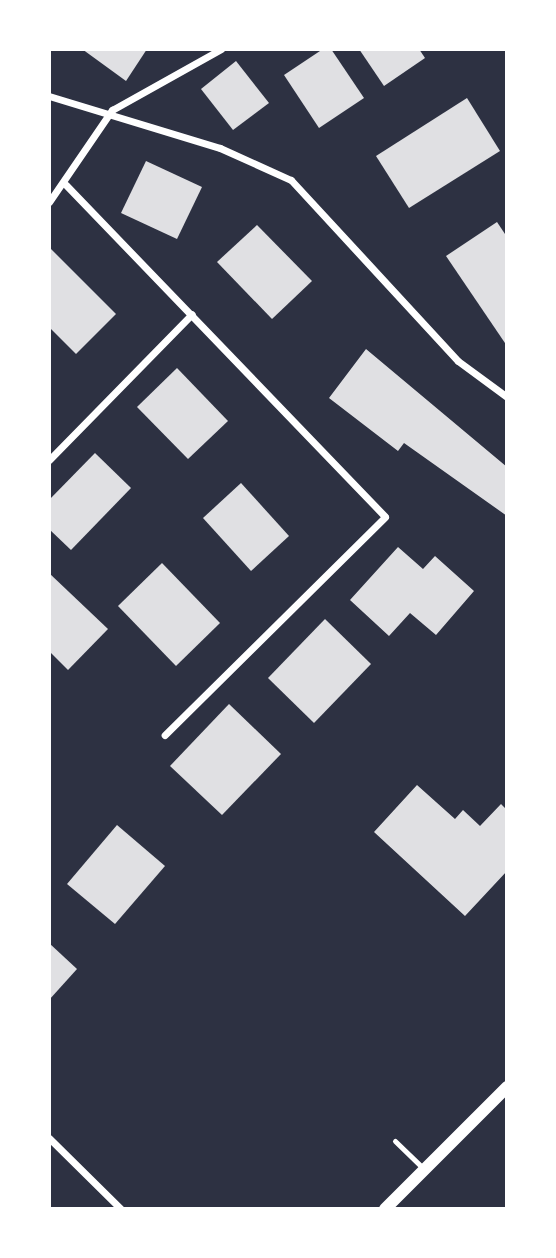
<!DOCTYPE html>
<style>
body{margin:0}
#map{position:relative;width:556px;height:1258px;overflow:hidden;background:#2d3142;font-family:Arial,sans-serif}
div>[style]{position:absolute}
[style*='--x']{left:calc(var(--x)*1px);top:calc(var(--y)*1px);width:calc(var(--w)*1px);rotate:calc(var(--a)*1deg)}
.building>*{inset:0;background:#e0e0e3}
.service>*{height:5px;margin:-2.5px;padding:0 2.5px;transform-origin:2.5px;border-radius:2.5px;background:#fff}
.minor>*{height:7px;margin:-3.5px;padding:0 3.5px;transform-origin:3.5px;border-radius:3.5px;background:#fff}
.tertiary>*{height:12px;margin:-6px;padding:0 6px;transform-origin:6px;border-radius:6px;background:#fff}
span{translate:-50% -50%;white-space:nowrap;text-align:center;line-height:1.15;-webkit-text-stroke:6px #fff;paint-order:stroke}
.frame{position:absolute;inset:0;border:51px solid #fff;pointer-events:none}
</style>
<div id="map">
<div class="building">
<div style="clip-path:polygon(82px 49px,147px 49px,126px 81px)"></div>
<div style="clip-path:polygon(323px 49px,331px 49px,364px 98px,319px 128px,284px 75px)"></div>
<div style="clip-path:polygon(359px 49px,419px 49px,425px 58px,384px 86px)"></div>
<div style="clip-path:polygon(236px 61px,269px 103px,233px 130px,201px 89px)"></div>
<div style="clip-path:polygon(467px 98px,500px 151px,409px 208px,376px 156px)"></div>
<div style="clip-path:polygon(146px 161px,202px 187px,177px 239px,121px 213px)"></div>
<div style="clip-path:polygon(497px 222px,507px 237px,507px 346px,446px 256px)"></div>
<div style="clip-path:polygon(257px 225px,312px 281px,272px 319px,217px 262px)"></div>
<div style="clip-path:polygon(51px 249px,116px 314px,76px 354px,49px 327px)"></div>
<div style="clip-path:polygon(366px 349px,507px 467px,507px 516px,404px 443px,398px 451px,329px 398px)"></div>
<div style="clip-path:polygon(177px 368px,228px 421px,188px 459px,137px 407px)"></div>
<div style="clip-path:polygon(95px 453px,131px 488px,71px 550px,49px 529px,49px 500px)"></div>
<div style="clip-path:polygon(241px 483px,289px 536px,251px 571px,203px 518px)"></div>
<div style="clip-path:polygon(398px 547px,423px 569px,435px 556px,474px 591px,436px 635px,410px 613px,389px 636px,350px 600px)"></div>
<div style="clip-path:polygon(162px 563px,220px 623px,176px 666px,118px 606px)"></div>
<div style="clip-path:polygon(49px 573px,108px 629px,68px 670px,49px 651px)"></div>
<div style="clip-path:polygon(325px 619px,371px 664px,314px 723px,268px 678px)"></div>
<div style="clip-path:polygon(229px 704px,281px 754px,222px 815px,170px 766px)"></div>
<div style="clip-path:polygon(417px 785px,455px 819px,463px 810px,480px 826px,501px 804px,507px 810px,507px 871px,465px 916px,374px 832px)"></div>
<div style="clip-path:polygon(117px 825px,165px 866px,115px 924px,67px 884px)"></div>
<div style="clip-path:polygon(49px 943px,77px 969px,49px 1000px)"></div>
</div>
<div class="service">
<div style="--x:395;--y:1141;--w:39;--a:44"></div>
</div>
<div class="minor">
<div style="--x:49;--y:96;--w:179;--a:16.9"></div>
<div style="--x:220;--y:148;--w:78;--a:24.3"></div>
<div style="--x:291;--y:180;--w:246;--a:47.3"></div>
<div style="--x:458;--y:361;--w:61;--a:36.3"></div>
<div style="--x:66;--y:185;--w:460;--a:46.1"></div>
<div style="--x:385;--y:517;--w:310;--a:135.3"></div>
<div style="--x:49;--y:202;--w:112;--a:-55.6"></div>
<div style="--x:112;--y:110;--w:125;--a:-29.2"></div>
<div style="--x:49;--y:460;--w:204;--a:-45.6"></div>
<div style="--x:49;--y:1138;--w:101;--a:44.6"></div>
</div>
<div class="tertiary">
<div style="--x:385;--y:1209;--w:173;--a:-45"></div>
</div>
<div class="frame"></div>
</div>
